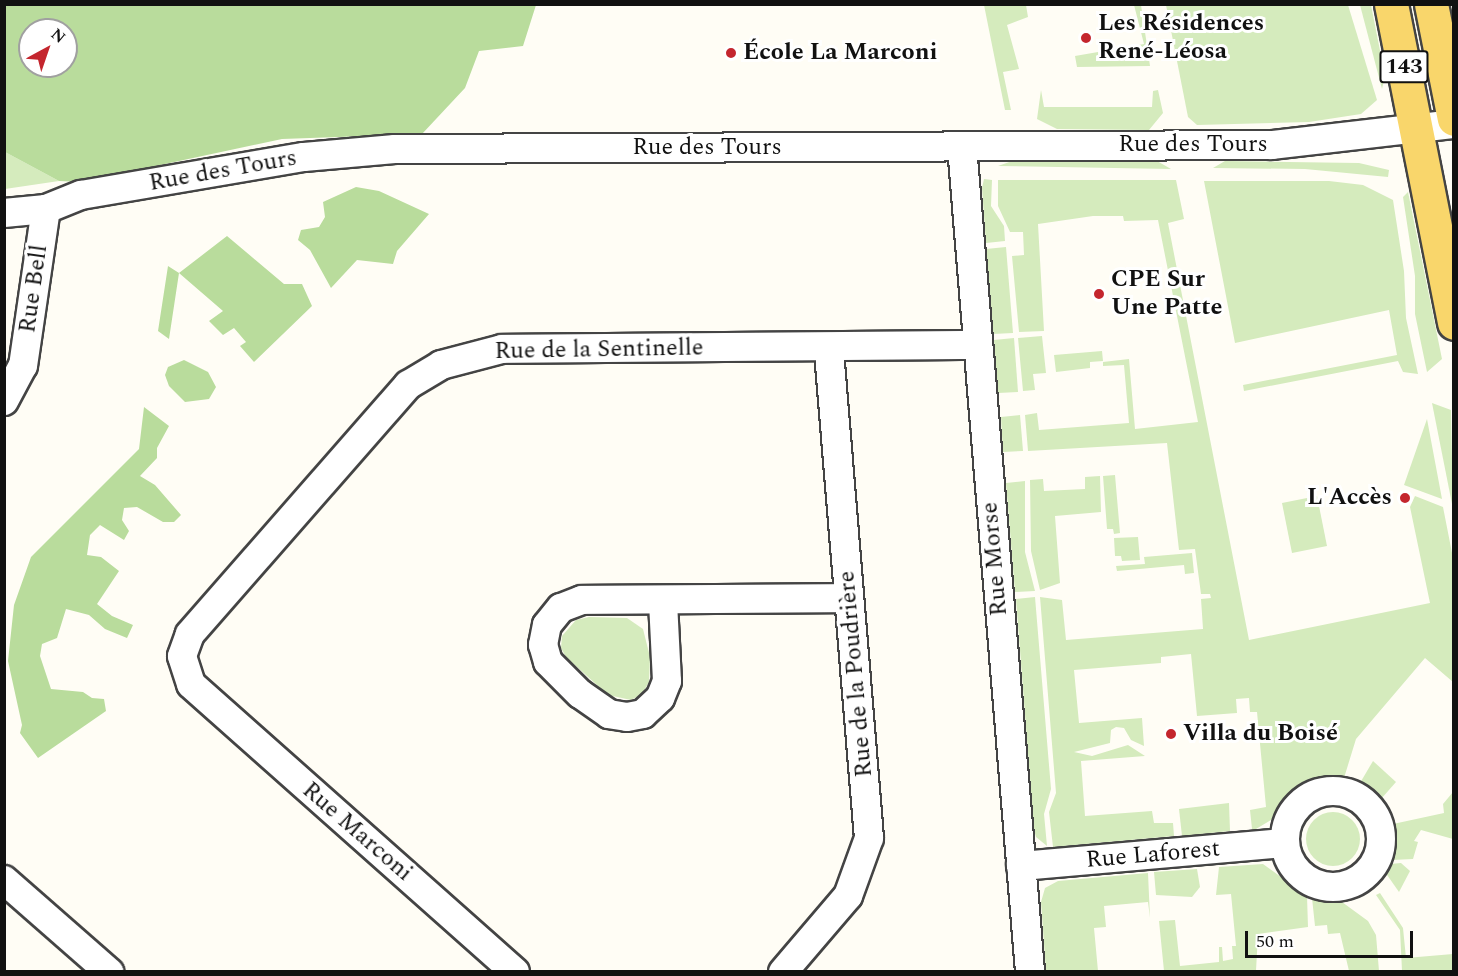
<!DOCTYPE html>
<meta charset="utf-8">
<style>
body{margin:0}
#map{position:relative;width:1458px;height:976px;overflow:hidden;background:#fffdf5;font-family:Spectral,serif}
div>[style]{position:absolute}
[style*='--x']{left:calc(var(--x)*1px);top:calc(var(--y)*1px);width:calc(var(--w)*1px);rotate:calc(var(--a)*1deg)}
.green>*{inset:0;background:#d5ebbd}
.round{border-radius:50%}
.forest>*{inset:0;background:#b9dc9c}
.roads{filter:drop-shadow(2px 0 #444) drop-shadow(-2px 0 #444) drop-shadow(0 2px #444) drop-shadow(0 -2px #444)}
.minor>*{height:28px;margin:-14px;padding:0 14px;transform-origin:14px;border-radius:14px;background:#fff}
.minor>.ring{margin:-14px;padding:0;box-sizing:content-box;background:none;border:28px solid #fff;border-radius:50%}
.major>*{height:33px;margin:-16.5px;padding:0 16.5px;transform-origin:16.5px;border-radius:16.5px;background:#f9d66b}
.dots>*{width:16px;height:16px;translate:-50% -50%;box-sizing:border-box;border:3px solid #fff;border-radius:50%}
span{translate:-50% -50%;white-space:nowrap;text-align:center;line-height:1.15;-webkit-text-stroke:6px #fff;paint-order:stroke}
.shield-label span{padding:2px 4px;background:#fff;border:2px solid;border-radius:4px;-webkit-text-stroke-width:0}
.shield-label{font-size:22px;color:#111;font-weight:700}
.poi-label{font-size:24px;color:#111;font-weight:700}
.left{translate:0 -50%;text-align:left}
.right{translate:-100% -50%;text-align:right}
.street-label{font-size:24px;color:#111}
.frame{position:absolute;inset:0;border:6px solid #111;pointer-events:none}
.north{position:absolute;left:18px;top:18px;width:60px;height:60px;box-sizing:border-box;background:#fff;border:2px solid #a0a0a0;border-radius:50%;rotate:40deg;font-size:16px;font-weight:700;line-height:24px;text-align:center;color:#111}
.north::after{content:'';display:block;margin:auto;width:21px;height:27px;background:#c4262e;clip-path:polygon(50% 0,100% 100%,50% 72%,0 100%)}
.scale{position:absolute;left:1245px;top:931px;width:168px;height:27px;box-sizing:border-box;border:3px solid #111;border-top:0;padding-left:8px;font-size:18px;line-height:21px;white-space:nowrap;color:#111;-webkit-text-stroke:4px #fff;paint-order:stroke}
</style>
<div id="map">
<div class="green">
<div style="clip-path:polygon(984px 5px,1026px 5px,1028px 17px,1007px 25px,1019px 69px,1003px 72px,1011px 110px,1005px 110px)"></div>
<div style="clip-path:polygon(1134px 5px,1141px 5px,1150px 66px,1077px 67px,1075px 56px,1144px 44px)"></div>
<div style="clip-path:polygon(1166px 5px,1348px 5px,1377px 100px,1361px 114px,1309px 122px,1197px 125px,1188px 117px)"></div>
<div style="clip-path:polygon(1360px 5px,1371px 5px,1385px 76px,1382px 89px)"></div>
<div style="clip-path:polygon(1041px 90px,1044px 107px,1152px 107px,1153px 91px,1158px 90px,1163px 113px,1149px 130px,1057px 129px,1037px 119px)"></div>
<div style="clip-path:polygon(5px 152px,59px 181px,5px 189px)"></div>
<div style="clip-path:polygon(1015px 160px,1157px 161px,1171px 169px,998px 166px)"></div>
<div style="clip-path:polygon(1225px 161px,1359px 163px,1389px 170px,1388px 177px,1305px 169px,1213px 168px)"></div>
<div style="clip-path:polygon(984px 179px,992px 180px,991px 206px,1004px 226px,1005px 241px,986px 243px,982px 188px)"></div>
<div style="clip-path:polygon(998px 180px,1176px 180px,1184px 219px,1168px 223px,1249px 640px,1430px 603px,1410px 507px,1415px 496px,1443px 507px,1453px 558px,1453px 682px,1425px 658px,1356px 739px,1344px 778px,1320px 778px,1294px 790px,1271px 820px,1256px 829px,1252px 829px,1250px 810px,1266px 807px,1257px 712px,1250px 712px,1249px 698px,1236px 699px,1237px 713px,1197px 716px,1191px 654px,1161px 657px,1161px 663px,1074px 670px,1079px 723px,1142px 718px,1144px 746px,1131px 740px,1124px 728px,1116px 727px,1111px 730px,1110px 743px,1074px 752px,1092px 756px,1128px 745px,1145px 756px,1081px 761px,1085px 816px,1152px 811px,1154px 823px,1173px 823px,1174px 836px,1053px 847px,1049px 812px,1056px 793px,1040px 597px,1062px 600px,1066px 640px,1203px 629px,1201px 599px,1211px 598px,1210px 594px,1201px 594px,1195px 549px,1179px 550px,1167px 443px,1028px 451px,1025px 415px,1037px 413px,1039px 430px,1129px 423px,1124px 365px,1103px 366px,1103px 362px,1129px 359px,1135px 429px,1198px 422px,1158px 220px,1124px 221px,1123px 216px,1093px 216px,1038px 224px,1044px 331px,1019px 332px,1012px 256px,1024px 255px,1023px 232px,1010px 232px,998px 206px)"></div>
<div style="clip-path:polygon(1204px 181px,1329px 181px,1363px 185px,1393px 200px,1404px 271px,1406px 318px,1418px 374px,1403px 372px,1398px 361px,1244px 391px,1243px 385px,1397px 355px,1389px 310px,1235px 343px)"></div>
<div style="clip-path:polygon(1408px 192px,1442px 359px,1427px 372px,1415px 314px,1415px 276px,1403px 197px)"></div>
<div style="clip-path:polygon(1006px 247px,1013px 333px,993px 334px,986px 249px)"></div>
<div style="clip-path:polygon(1042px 336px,1046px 373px,1033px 374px,1035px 390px,1023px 391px,1018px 338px)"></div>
<div style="clip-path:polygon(1014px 338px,1018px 392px,998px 393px,994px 340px)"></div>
<div style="clip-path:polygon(1102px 351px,1103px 361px,1090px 362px,1090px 368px,1056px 372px,1054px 355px)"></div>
<div style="clip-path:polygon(1432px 403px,1451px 410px,1453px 509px)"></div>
<div style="clip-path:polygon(1020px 415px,1023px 451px,1003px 452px,1001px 417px)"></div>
<div style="clip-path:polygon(1427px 419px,1442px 499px,1404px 485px)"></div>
<div style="clip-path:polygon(1115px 475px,1120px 533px,1114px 534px,1113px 529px,1107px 529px,1103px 476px)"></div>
<div style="clip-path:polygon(1100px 476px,1101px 512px,1055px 516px,1060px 583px,1040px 590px,1031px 551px,1030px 480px,1043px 479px,1044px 491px,1085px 489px,1085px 477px)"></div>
<div style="clip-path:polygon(1025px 481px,1025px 552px,1035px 591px,1015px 592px,1006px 483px)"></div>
<div style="clip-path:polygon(1317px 496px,1327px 546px,1292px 553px,1282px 503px)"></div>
<div style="clip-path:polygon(1138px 537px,1140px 560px,1122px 561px,1121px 556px,1115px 556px,1114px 538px)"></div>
<div style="clip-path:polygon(1192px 553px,1194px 573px,1185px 574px,1184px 565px,1117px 571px,1116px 566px,1145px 564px,1144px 557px)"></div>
<div style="clip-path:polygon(1035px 597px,1051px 789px,1044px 814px,1047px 846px,1036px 837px,1034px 830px,1016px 599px)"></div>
<div style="clip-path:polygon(589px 617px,627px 618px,643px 629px,650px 657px,649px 682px,642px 694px,631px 700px,608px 695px,566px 657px,561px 648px,562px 636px,576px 620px)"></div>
<div style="clip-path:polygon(1373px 761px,1396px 782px,1381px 799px,1360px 783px)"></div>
<div style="clip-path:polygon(1453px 792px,1453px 839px,1421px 830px,1414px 841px,1418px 842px,1413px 859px,1392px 860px,1393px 824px,1444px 813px,1443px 804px)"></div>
<div style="clip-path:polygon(1229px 803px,1230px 831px,1182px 836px,1179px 809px)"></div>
<div class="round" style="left:1306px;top:812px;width:54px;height:54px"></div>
<div style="clip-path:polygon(1401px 863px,1410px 871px,1399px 892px,1385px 872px,1390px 864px)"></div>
<div style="clip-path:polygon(1263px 864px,1307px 896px,1308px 927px,1258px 934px,1256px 971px,1164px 971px,1159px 921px,1175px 920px,1180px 966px,1219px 962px,1219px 947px,1222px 947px,1223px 961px,1233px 959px,1232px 946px,1236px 946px,1231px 894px,1216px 895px,1219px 867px)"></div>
<div style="clip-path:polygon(1197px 869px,1200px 887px,1192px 897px,1156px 895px,1154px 872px)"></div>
<div style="clip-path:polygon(1148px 873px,1150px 918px,1148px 902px,1104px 906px,1106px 927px,1094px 928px,1098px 971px,1046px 971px,1041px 902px,1045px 888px,1058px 881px)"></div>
<div style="clip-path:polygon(1380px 893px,1403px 928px,1406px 958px,1453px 954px,1453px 971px,1402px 971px,1400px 930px,1376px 895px)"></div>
<div style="clip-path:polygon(1312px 898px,1342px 902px,1368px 921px,1376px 935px,1379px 971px,1349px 971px,1340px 933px,1328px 934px,1327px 925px,1315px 926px)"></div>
</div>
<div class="forest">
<div style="clip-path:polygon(evenodd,4px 5px,536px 5px,523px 46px,479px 51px,465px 88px,422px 134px,282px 139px,81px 182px,59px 181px,5px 152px,4px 5px,30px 30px,66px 30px,66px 66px,30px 66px,30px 30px)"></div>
<div style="clip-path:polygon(356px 187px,379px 191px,429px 214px,397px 251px,393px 264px,357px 260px,331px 288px,310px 250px,298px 240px,301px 230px,319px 227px,325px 217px,323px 202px)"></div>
<div style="clip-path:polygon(227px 236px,284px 284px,302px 284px,312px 306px,254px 362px,240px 346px,246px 342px,234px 328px,223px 335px,209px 321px,223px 311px,179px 273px,169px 339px,158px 331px,168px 266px,179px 273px)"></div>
<div style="clip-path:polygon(184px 360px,208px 372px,216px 387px,209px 399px,185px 402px,169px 386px,165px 375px,168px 367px)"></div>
<div style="clip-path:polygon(144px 407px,169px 426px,157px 448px,157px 458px,140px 476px,155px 485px,181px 515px,174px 522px,163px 522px,137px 507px,124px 508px,122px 520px,129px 531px,124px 540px,100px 525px,90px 535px,87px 555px,101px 557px,119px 571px,97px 604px,112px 616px,133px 625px,127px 638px,105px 629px,89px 615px,66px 609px,57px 638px,42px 644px,40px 656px,51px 689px,83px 692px,92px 698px,104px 699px,106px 711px,38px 758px,20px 733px,22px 725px,8px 661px,14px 605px,31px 557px,139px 449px)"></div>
</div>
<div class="roads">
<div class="minor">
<div style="--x:962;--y:146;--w:829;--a:85.29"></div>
<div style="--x:4;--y:213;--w:42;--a:-5.4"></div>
<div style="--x:46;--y:209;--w:38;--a:-22"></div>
<div style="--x:81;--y:195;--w:226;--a:-9.7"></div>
<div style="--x:304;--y:157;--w:91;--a:-5"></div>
<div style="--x:395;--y:149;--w:877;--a:-0.26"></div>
<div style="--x:1272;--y:145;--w:183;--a:-6.6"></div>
<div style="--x:4;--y:401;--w:40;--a:-62"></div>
<div style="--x:23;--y:366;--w:159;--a:-81.7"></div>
<div style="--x:663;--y:602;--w:79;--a:87.1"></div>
<div style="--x:667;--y:681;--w:18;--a:112"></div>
<div style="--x:660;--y:698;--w:23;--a:137"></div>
<div style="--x:643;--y:714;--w:16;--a:169"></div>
<div style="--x:627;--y:717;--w:18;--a:-171"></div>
<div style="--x:609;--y:714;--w:35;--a:-145"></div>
<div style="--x:580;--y:694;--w:45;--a:-135"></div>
<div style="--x:548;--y:662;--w:18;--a:-106"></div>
<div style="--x:543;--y:645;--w:20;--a:-79"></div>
<div style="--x:547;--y:625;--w:22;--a:-51"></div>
<div style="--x:561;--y:608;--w:22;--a:-21"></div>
<div style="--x:582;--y:600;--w:267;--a:-0.4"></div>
<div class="ring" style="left:1285px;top:791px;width:68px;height:68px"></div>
<div style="--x:1021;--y:866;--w:264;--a:-5"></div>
<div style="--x:4;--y:880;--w:140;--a:41.2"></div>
<div style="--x:515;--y:972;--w:433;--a:-138.4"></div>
<div style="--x:191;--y:684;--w:29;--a:-108"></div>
<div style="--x:182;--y:656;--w:23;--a:-70"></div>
<div style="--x:190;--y:634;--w:331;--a:-48.8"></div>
<div style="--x:408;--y:385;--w:39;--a:-31"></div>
<div style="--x:441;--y:365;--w:63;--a:-14.7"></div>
<div style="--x:502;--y:349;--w:475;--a:-0.5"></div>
<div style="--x:783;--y:972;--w:100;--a:-49.5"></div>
<div style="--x:848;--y:896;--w:62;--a:-70.1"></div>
<div style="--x:869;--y:838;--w:491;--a:-94.7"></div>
</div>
<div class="major">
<div style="--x:1391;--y:4;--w:325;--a:78.8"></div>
<div style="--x:1431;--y:4;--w:117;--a:78.7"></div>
</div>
</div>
<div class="dots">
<div style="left:1086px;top:38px;background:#c4262e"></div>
<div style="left:731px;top:53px;background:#c4262e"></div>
<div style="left:1099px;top:294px;background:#c4262e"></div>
<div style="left:1405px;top:498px;background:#c4262e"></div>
<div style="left:1171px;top:734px;background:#c4262e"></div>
</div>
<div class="shield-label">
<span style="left:1404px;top:67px">143</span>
</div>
<div class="poi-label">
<span class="left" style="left:1098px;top:38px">Les Résidences<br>René-Léosa</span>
<span class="left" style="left:743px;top:53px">École La Marconi</span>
<span class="left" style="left:1111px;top:294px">CPE Sur<br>Une Patte</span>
<span class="right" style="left:1392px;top:498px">L'Accès</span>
<span class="left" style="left:1183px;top:734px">Villa du Boisé</span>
</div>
<div class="street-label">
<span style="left:1193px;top:145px">Rue des Tours</span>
<span style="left:707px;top:148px">Rue des Tours</span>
<span style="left:223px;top:171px;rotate:-10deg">Rue des Tours</span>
<span style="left:34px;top:289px;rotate:-82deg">Rue Bell</span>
<span style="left:599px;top:350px;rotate:-1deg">Rue de la Sentinelle</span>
<span style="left:995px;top:559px;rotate:-95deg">Rue Morse</span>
<span style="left:856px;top:674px;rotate:-95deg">Rue de la Poudrière</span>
<span style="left:357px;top:832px;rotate:41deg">Rue Marconi</span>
<span style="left:1153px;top:855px;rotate:-5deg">Rue Laforest</span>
</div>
<div class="frame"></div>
<div class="north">N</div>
<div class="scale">50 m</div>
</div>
